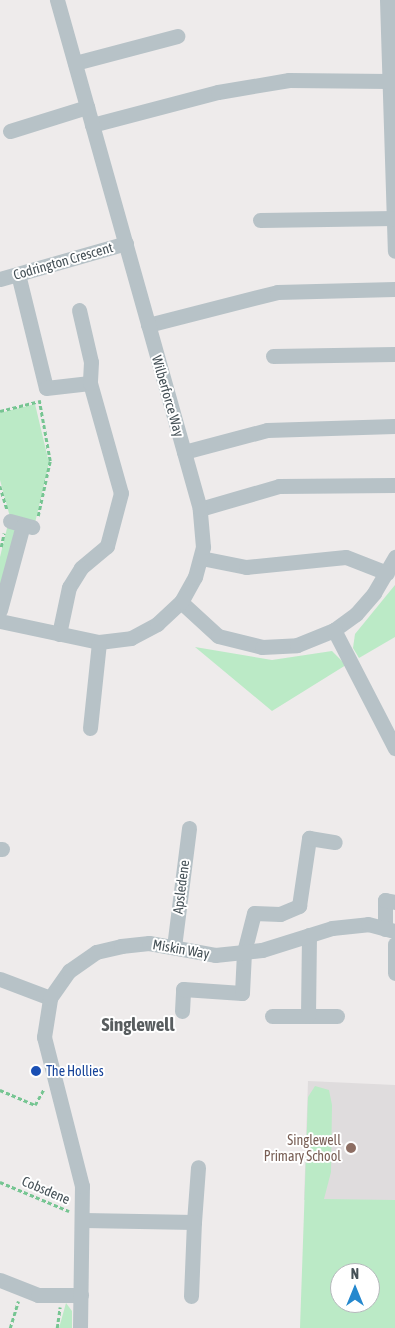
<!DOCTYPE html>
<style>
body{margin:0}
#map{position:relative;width:395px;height:1328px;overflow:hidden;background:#eeebeb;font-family:"Asap Condensed",sans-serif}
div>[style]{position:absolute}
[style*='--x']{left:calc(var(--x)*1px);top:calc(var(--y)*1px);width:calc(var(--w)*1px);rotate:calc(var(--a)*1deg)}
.education>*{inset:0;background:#dfdcdd}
.green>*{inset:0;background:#bbeac6}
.path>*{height:2.5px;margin-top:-1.25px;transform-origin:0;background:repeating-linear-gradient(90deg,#76c592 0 4px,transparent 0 6.5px)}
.minor>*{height:15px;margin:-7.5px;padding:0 7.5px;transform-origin:7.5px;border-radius:7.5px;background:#b7c2c7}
.dots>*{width:14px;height:14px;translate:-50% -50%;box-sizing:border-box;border:2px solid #fff;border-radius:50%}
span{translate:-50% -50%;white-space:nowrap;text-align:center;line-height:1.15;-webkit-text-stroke:4px #fff;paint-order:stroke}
.street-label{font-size:14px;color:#455157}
.transit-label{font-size:14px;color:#164399}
.left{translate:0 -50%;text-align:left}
.education-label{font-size:14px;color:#785e54}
.right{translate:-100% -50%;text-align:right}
.district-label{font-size:19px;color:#585d5f;font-weight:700}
.north{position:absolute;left:330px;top:1263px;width:50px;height:50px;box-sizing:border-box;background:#fff;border:1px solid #b5b9bc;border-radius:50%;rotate:0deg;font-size:14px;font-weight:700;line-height:20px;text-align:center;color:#455157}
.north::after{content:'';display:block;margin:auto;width:18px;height:22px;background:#2588ce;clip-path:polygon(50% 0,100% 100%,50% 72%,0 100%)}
</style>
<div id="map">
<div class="education">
<div style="clip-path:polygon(308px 1081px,395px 1085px,395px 1200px,304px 1200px)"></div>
</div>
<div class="green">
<div style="clip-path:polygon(35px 404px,49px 463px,35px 523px,10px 517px,0 480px,0 413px)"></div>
<div style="clip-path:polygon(8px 524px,15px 529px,0 597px,0 557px)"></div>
<div style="clip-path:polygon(395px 585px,395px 637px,359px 658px,353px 648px,355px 634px)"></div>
<div style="clip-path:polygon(195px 647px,272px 660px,332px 651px,346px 665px,272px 711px)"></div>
<div style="clip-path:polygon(evenodd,315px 1086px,329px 1090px,332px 1105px,331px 1172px,324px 1199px,395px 1200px,395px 1328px,300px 1328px,308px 1097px,315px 1086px,340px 1273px,370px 1273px,370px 1303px,340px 1303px,340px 1273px)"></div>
<div style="clip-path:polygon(66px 1303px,72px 1311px,72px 1328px,59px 1328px)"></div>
</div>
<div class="path">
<div style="--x:0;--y:411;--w:38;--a:-14"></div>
<div style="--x:0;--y:486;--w:24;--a:73"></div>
<div style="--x:38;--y:516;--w:56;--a:-77.7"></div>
<div style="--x:50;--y:461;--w:62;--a:-100.2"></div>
<div style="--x:1;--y:547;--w:14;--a:-78"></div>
<div style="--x:0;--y:1090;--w:38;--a:23"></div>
<div style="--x:35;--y:1105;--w:18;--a:-61"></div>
<div style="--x:0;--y:1182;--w:75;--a:22.8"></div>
<div style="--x:10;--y:1328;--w:28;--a:-73"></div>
<div style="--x:57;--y:1328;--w:21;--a:-82"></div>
</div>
<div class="minor">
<div style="--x:387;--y:0;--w:251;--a:88.2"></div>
<div style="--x:75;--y:63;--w:106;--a:-14.8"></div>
<div style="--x:92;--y:125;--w:130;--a:-14.7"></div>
<div style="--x:218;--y:92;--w:72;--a:-9.6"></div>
<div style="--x:289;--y:80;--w:100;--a:0.6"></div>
<div style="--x:10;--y:131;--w:81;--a:-17.3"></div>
<div style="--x:260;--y:220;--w:134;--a:-0.9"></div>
<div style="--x:18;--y:274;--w:117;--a:76.2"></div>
<div style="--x:46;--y:388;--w:44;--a:-6.5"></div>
<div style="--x:90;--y:383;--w:114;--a:74.3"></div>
<div style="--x:121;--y:493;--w:55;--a:104.8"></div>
<div style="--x:107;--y:546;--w:34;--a:140"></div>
<div style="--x:81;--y:568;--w:22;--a:122"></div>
<div style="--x:69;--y:587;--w:48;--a:102"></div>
<div style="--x:0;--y:279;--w:131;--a:-15.9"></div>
<div style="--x:79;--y:310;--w:53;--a:77"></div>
<div style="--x:91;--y:362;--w:21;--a:93"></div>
<div style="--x:148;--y:325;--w:133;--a:-14.3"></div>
<div style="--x:277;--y:292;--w:118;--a:-1.5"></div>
<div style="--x:273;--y:356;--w:122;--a:-0.9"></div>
<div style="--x:184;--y:452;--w:86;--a:-14.8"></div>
<div style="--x:267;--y:430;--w:128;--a:-1.8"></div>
<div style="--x:200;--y:509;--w:82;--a:-16.2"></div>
<div style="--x:279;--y:486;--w:116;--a:-0.5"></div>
<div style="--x:10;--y:521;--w:23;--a:15"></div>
<div style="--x:201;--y:558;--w:46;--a:11.3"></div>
<div style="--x:246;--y:567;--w:100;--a:-5.7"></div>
<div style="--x:346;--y:557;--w:44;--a:21.3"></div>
<div style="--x:181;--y:602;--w:50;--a:42.6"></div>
<div style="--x:218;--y:636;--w:45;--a:14"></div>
<div style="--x:262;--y:647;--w:35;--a:-3"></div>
<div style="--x:297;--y:645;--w:40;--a:-22"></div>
<div style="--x:334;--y:630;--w:27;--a:-36"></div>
<div style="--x:356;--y:614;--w:28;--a:-49"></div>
<div style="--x:374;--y:593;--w:42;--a:-59.7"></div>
<div style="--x:0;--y:610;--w:88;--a:-74.9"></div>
<div style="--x:0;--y:621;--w:101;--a:12"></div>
<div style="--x:99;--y:642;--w:32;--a:-7"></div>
<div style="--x:131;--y:638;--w:30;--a:-28"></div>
<div style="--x:157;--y:624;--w:33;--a:-43"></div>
<div style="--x:181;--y:602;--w:29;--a:-61"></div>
<div style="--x:195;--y:577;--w:31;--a:-75"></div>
<div style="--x:203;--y:547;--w:38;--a:-95"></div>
<div style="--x:200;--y:509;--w:529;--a:-105.69"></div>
<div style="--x:334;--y:630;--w:133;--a:62.7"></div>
<div style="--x:90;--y:728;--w:86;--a:-84"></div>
<div style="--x:0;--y:849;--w:2;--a:0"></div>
<div style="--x:385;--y:929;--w:29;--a:-90"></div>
<div style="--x:385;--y:900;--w:10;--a:11"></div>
<div style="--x:395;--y:944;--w:29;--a:90"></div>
<div style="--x:174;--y:947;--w:120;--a:-82.8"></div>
<div style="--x:0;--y:979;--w:53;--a:20.8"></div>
<div style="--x:182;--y:1011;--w:22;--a:-87"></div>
<div style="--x:183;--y:989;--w:59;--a:3.9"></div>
<div style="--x:242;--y:993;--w:41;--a:-87.2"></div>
<div style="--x:244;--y:952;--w:40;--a:-75.6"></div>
<div style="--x:254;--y:913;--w:26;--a:2"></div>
<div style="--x:280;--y:914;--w:21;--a:-23"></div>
<div style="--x:299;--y:906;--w:69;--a:-81.6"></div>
<div style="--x:309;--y:838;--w:26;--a:9"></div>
<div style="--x:272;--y:1016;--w:65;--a:0"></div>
<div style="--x:308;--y:1016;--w:81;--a:-89.3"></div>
<div style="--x:84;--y:1220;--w:110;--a:1"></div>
<div style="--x:194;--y:1222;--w:55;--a:-85.8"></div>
<div style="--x:0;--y:1280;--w:41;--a:21.5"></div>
<div style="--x:38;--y:1295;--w:43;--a:0"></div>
<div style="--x:191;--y:1296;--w:74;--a:-87.7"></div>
<div style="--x:80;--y:1328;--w:142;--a:-89.2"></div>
<div style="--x:82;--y:1186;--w:154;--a:-104.3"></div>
<div style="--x:44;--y:1037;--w:39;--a:-81"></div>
<div style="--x:50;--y:998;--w:33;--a:-55"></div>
<div style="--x:69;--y:971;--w:33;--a:-35"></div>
<div style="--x:96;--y:952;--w:26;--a:-13"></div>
<div style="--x:121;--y:946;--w:28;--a:-6"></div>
<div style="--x:149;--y:943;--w:67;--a:10.3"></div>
<div style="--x:215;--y:955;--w:47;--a:-6.1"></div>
<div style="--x:262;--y:950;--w:73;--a:-17.4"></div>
<div style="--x:332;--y:928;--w:36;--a:-6"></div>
<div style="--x:368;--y:924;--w:28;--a:15"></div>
</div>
<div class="dots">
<div style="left:36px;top:1071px;background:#1a4fb4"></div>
<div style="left:351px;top:1148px;background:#8d6e63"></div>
</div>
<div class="street-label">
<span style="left:63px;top:261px;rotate:-16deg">Codrington Crescent</span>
<span style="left:168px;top:396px;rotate:74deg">Wilberforce Way</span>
<span style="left:181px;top:887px;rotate:-83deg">Apsledene</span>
<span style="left:181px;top:949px;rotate:10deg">Miskin Way</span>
<span style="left:46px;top:1190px;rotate:23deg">Cobsdene</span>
</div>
<div class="transit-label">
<span class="left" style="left:46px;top:1071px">The Hollies</span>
</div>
<div class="education-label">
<span class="right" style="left:341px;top:1148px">Singlewell<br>Primary School</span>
</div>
<div class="district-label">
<span style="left:138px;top:1025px">Singlewell</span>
</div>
<div class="north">N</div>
</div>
